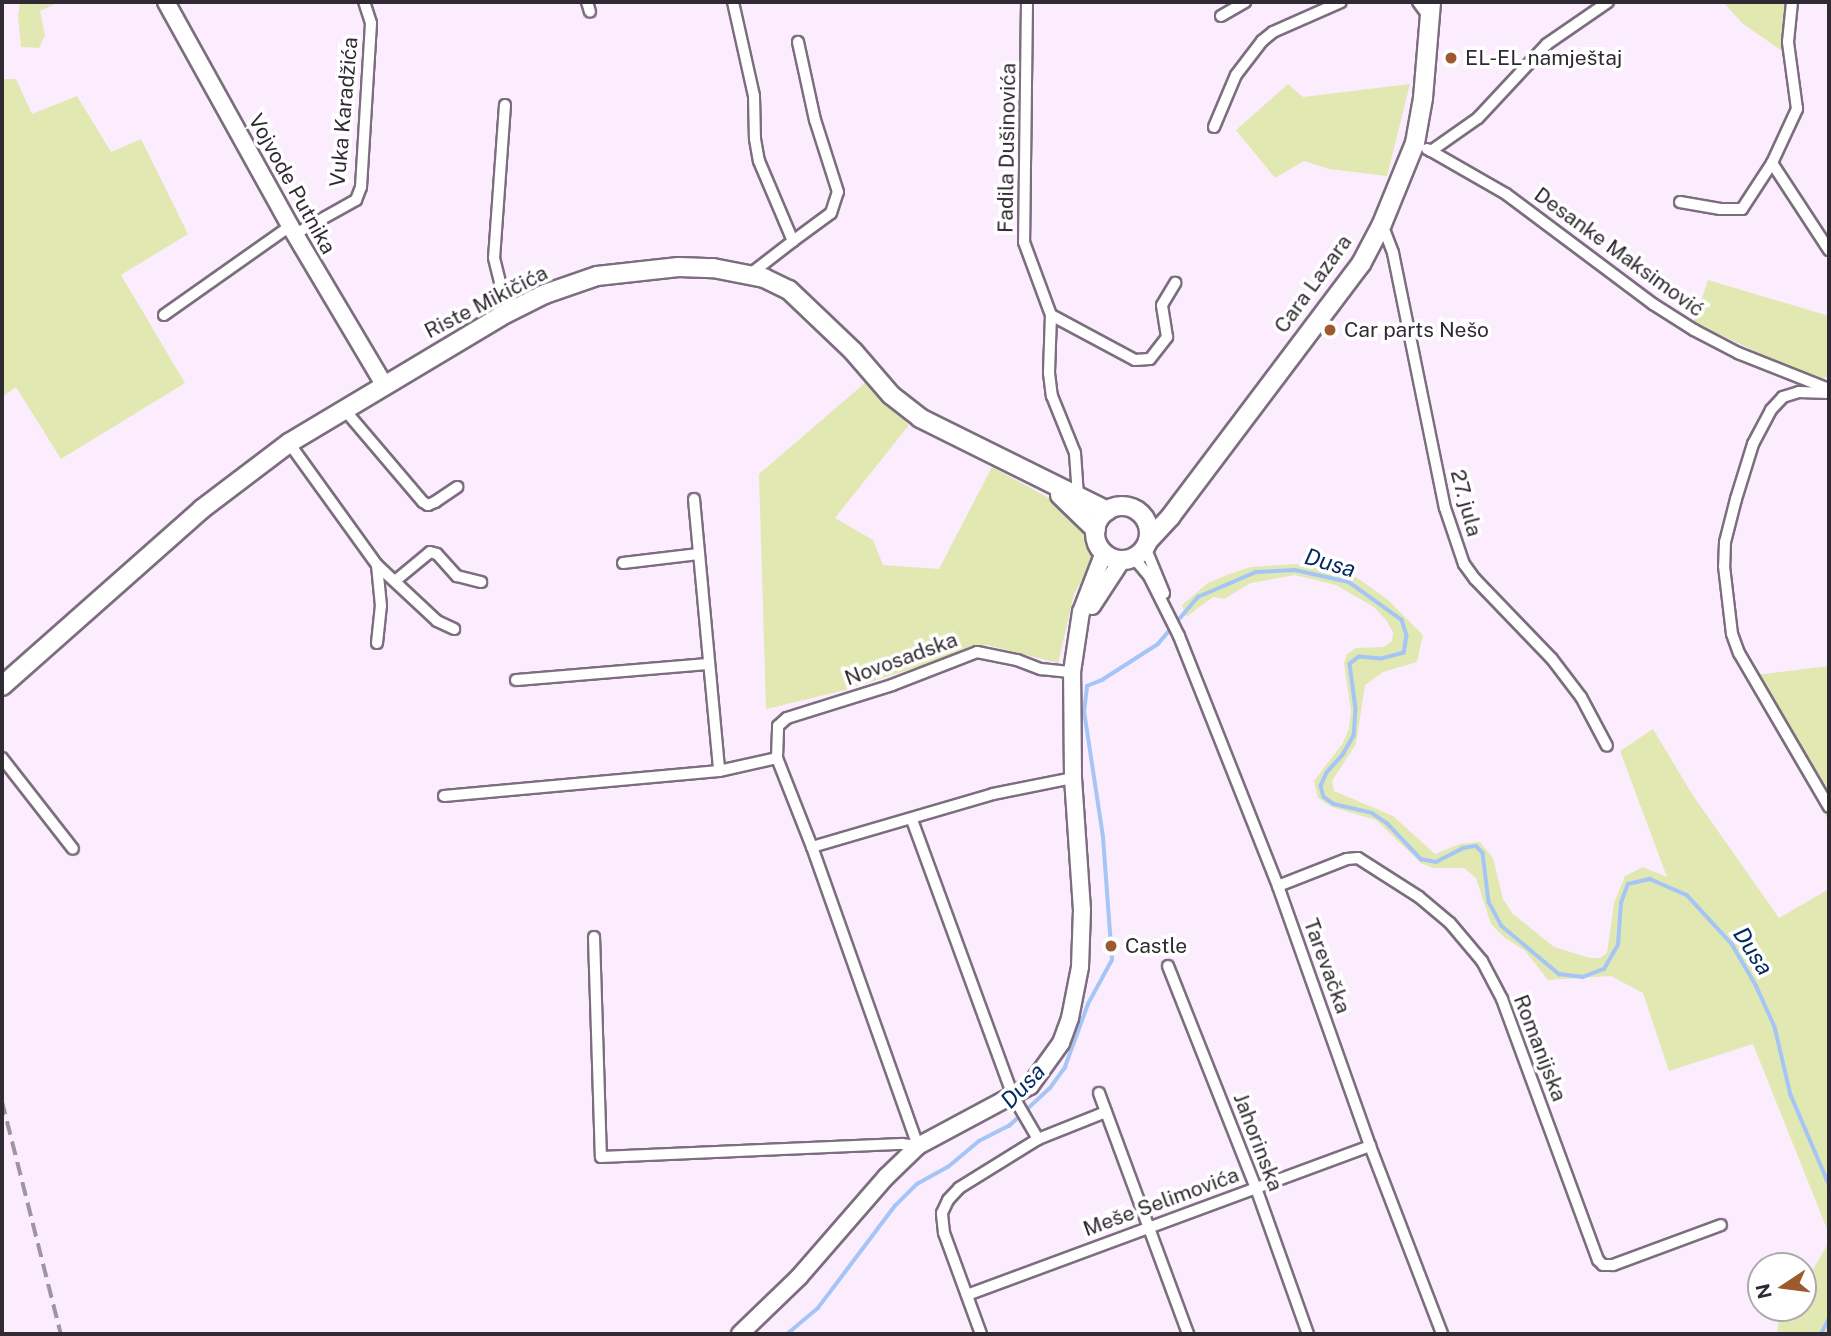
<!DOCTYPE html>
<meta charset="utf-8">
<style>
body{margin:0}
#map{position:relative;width:1831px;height:1336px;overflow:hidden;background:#fbedfe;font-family:"Public Sans",sans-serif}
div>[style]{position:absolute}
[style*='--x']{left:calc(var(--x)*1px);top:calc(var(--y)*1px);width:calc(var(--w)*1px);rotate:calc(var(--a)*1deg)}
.green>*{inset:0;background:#e1e8b2}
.stream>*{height:3.5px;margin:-1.75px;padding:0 1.75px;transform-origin:1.75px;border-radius:1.75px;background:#a5c5f6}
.roads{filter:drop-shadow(2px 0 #7c6d7f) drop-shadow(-2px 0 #7c6d7f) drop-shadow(0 2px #7c6d7f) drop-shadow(0 -2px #7c6d7f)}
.street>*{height:10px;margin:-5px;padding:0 5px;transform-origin:5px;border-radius:5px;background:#fff}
.secondary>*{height:16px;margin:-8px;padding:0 8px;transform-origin:8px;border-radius:8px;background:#fff}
.primary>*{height:18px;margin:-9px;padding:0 9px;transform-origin:9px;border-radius:9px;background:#fff}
.primary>.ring{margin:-9px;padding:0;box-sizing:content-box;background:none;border:18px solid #fff;border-radius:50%}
.rail>*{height:3.5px;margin-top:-1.75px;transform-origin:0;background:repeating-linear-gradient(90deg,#9f95a2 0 14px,transparent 0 21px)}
.dots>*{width:19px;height:19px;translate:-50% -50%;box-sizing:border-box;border:4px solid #fff;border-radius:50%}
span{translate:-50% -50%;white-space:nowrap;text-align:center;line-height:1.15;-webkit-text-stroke:7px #fff;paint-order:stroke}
.poi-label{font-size:21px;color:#302a32}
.left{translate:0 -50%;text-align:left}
.street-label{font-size:21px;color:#302a32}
.water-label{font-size:23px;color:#042a62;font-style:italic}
.frame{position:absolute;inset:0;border:4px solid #302a32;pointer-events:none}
.north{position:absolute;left:1747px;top:1252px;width:70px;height:70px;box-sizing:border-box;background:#fff;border:2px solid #acaaad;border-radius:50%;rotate:257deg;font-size:19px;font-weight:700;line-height:28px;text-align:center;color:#302a32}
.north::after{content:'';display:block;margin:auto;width:24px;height:32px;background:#9f592e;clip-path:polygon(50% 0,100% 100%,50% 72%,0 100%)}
</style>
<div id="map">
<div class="green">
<div style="clip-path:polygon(20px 2px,59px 2px,40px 11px,45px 35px,39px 48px,21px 47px,18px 16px)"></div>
<div style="clip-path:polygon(1723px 2px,1786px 2px,1782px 51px,1743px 24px)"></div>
<div style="clip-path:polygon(2px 79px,16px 79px,32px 114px,77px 96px,111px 152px,141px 139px,188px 234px,121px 275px,185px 383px,61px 459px,16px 387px,2px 397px)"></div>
<div style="clip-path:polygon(1288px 84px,1303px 97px,1410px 84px,1387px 176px,1329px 169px,1304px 161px,1275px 178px,1236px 130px)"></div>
<div style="clip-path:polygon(1708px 280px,1829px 316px,1829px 376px,1821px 379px,1767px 357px,1694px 322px)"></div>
<div style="clip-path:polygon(866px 382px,909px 425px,835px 518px,873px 540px,883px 565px,939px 569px,992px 467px,1060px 504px,1084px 524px,1095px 557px,1074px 594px,1058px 663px,987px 645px,845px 690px,766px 709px,759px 474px)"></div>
<div style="clip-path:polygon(1296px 564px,1356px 577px,1387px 599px,1423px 635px,1417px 662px,1383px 672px,1365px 685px,1356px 744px,1332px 781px,1334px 791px,1393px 816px,1435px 854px,1460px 844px,1480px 842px,1493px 858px,1503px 899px,1513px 914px,1554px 947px,1590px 958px,1600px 958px,1607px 953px,1614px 903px,1625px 876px,1643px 867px,1667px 877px,1620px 751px,1653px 729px,1692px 794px,1779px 918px,1829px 889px,1829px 1234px,1753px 1044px,1669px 1071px,1643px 993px,1611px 976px,1548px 980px,1525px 951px,1504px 937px,1491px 924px,1476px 878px,1464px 868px,1433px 868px,1421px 863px,1376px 820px,1332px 807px,1318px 798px,1314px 781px,1343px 743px,1349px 728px,1351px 711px,1344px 663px,1347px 654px,1356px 648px,1384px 647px,1392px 641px,1393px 632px,1386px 620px,1374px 607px,1336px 585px,1295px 575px,1251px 583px,1224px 599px,1213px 597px,1186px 617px,1182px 605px,1208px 583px,1229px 574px,1251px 567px)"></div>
<div style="clip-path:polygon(1829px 666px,1829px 822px,1748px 676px)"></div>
<div style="clip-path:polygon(1829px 1242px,1829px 1334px,1777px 1334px,1779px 1319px,1787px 1308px,1803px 1308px,1803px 1286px)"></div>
</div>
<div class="stream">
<div style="--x:787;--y:1334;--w:40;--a:-40"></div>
<div style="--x:818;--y:1308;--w:128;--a:-53"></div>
<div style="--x:895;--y:1206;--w:31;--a:-45"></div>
<div style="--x:917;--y:1184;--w:35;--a:-29"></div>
<div style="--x:948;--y:1167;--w:40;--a:-40"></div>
<div style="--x:979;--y:1141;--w:34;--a:-27"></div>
<div style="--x:1009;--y:1126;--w:56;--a:-42.8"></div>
<div style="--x:1050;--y:1088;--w:26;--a:-54"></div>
<div style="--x:1065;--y:1067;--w:67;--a:-69.9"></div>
<div style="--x:1088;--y:1004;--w:50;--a:-61.4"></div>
<div style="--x:1112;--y:960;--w:123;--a:-94.2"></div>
<div style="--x:1103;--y:837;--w:126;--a:-98.6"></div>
<div style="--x:1084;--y:712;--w:26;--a:-83"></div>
<div style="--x:1087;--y:686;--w:16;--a:-22"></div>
<div style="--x:1102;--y:680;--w:67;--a:-32.7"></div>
<div style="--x:1158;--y:644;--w:62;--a:-49.6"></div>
<div style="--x:1198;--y:597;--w:63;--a:-23.3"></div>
<div style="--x:1256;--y:572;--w:39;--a:-3"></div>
<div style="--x:1295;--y:570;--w:55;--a:12.5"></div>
<div style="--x:1349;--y:582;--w:65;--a:35.6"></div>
<div style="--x:1402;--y:620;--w:16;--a:72"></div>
<div style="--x:1407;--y:635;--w:18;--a:99"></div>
<div style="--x:1404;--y:653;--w:23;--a:165"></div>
<div style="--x:1382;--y:659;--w:23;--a:-175"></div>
<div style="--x:1359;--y:657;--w:11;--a:142"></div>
<div style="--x:1350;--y:664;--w:45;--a:82.4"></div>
<div style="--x:1356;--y:709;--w:27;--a:94"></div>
<div style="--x:1354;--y:736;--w:22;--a:120"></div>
<div style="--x:1343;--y:755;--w:24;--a:132"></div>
<div style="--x:1327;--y:773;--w:14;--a:115"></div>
<div style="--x:1321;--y:786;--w:11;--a:75"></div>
<div style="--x:1324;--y:797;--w:12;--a:35"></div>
<div style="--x:1334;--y:804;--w:39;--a:13"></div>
<div style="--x:1372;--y:813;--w:18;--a:34"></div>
<div style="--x:1387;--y:823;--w:50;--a:46.6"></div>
<div style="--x:1421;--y:859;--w:15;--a:11"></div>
<div style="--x:1436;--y:862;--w:30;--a:-27"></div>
<div style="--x:1463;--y:848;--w:13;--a:-9"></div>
<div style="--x:1476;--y:846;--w:10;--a:45"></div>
<div style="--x:1483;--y:853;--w:49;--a:83"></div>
<div style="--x:1489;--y:902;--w:27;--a:62"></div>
<div style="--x:1502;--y:926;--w:75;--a:40.1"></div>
<div style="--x:1559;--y:974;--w:24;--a:7"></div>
<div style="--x:1583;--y:977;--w:22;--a:-21"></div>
<div style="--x:1604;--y:969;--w:28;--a:-60"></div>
<div style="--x:1618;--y:945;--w:42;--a:-85.9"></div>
<div style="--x:1621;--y:903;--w:20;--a:-70"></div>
<div style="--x:1628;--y:884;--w:23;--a:-13"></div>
<div style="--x:1650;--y:879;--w:40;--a:23.4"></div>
<div style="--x:1687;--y:895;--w:67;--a:47.4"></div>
<div style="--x:1732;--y:944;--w:48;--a:59.7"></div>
<div style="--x:1756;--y:985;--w:46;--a:65.7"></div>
<div style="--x:1775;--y:1027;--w:70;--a:76.8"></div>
<div style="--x:1791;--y:1095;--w:97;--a:66.9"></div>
<div style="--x:1821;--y:1334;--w:18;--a:-63"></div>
</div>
<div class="roads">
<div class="street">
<div style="--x:587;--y:2;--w:10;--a:73"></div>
<div style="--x:733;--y:2;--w:96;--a:77.4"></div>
<div style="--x:754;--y:96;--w:43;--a:88.7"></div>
<div style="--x:755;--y:139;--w:22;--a:80"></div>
<div style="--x:759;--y:161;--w:87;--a:67"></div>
<div style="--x:793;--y:241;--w:56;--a:142.3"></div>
<div style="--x:1027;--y:2;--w:240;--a:90.7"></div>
<div style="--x:1024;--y:242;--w:78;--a:69.7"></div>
<div style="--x:1051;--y:315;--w:58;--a:92"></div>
<div style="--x:1049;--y:373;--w:23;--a:83"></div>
<div style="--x:1052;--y:396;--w:61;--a:68"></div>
<div style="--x:1075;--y:453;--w:43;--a:86"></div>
<div style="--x:1418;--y:2;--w:19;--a:54"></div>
<div style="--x:1221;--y:16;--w:28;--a:-30"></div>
<div style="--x:505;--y:105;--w:153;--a:94.1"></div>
<div style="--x:494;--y:258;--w:30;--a:76"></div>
<div style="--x:501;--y:287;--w:26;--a:67"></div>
<div style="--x:1214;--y:127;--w:56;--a:-67.1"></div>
<div style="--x:1236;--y:75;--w:43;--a:-52.6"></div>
<div style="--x:1262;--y:41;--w:14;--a:-39"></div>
<div style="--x:1273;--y:32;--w:74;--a:-23.8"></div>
<div style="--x:1427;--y:149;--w:4;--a:27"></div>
<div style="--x:1431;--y:151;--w:57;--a:-35.1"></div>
<div style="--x:1478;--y:118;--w:101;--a:-47"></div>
<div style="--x:1547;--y:44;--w:74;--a:-34.5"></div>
<div style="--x:1431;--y:151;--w:86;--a:29.8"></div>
<div style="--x:1506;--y:194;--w:184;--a:36.8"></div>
<div style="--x:1653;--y:304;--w:49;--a:32.4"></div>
<div style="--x:1694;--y:330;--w:50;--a:27.6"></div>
<div style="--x:1738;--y:353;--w:98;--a:21.6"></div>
<div style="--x:1772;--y:163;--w:104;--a:56.8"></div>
<div style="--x:1680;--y:202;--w:41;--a:9.9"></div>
<div style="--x:1720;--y:209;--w:22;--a:0"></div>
<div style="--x:1742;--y:209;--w:55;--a:-56.9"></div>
<div style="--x:1772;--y:163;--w:60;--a:-65.2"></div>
<div style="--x:1797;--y:109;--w:68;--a:-97.7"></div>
<div style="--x:1788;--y:42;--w:40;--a:-84.3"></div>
<div style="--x:1382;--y:224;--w:31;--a:69"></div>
<div style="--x:1393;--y:253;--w:260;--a:78.5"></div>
<div style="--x:1445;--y:508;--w:59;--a:71.3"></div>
<div style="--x:1464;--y:564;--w:19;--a:54"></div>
<div style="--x:1475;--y:579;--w:111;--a:46.1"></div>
<div style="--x:1552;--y:659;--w:48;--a:52.7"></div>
<div style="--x:1581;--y:697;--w:55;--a:62"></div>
<div style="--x:295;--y:234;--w:70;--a:-29.1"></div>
<div style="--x:356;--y:200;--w:14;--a:-69"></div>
<div style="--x:361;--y:187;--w:164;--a:-86.5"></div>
<div style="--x:371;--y:23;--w:22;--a:-108"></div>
<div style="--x:793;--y:241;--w:47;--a:-36.4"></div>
<div style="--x:831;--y:213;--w:22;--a:-72"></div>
<div style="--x:838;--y:192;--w:76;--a:-107.7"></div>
<div style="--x:815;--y:120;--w:80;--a:-102.3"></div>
<div style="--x:164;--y:315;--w:154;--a:-35.2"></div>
<div style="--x:1051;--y:315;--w:95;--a:28.2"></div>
<div style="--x:1135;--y:360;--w:15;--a:-4"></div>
<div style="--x:1150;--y:359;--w:28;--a:-52"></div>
<div style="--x:1167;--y:337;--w:32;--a:-99"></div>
<div style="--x:1162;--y:305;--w:26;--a:-59"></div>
<div style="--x:1829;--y:393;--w:30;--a:-178"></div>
<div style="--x:1799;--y:392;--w:17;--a:163"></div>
<div style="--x:1783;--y:397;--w:18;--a:133"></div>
<div style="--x:1771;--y:410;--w:38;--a:118"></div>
<div style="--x:1753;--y:444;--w:58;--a:107.2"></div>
<div style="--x:1736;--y:499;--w:44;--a:104.3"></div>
<div style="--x:1725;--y:542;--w:24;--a:92"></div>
<div style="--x:1724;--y:566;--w:68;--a:83.3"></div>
<div style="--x:1732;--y:634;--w:20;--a:70"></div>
<div style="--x:1739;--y:653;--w:178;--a:59.7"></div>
<div style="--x:343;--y:408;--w:123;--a:49.6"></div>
<div style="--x:423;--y:502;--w:6;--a:31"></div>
<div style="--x:428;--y:505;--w:8;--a:-23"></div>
<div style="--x:435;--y:502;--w:27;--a:-34"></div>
<div style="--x:289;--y:443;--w:150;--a:54.2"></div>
<div style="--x:377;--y:565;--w:82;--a:43"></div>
<div style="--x:437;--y:621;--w:19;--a:25"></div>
<div style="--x:694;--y:499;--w:273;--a:84.7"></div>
<div style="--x:1145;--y:547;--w:50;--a:67.6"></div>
<div style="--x:1133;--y:557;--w:25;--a:50"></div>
<div style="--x:1149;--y:576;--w:67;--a:63.4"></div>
<div style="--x:1179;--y:636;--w:269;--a:68.4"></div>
<div style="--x:1278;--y:886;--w:276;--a:70.5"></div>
<div style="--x:1370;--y:1146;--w:201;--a:69"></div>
<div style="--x:623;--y:563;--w:76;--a:-6.8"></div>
<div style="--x:395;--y:581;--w:45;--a:-39.6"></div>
<div style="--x:430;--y:552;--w:7;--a:16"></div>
<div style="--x:437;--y:554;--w:30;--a:48"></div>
<div style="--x:457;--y:576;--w:25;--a:14"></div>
<div style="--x:377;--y:643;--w:37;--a:-84"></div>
<div style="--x:381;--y:606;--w:41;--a:-95.6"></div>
<div style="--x:516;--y:680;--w:193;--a:-4.8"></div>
<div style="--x:2;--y:758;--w:115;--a:52"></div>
<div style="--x:444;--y:796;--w:276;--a:-5.2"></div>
<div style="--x:719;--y:771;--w:59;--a:-12.6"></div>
<div style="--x:912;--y:820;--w:294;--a:69.9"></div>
<div style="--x:1013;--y:1096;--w:50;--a:59.8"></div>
<div style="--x:812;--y:847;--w:189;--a:-16.3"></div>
<div style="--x:993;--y:794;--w:82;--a:-11.3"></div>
<div style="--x:1278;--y:886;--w:74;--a:-21.4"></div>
<div style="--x:1347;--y:859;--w:11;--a:-5"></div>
<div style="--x:1358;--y:858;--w:72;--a:32.6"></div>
<div style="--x:1419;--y:897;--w:40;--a:40"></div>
<div style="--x:1450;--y:923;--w:50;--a:49.9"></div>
<div style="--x:1482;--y:961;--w:43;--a:62.2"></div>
<div style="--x:1502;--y:999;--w:278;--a:69.8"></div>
<div style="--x:1598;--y:1260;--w:7;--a:45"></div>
<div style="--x:1603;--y:1265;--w:10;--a:0"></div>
<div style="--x:1613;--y:1265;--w:115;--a:-20.3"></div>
<div style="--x:594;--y:937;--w:220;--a:88.2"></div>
<div style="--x:601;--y:1157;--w:301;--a:-2.5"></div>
<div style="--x:902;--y:1144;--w:16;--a:7"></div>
<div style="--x:918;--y:1146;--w:317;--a:-109.5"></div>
<div style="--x:812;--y:847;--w:96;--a:-111.5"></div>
<div style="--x:777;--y:758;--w:32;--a:-88"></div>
<div style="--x:778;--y:726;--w:12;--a:-42"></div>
<div style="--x:787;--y:718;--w:110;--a:-17.4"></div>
<div style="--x:892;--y:685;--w:91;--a:-21.2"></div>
<div style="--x:977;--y:652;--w:41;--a:11.3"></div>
<div style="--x:1017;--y:660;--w:26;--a:21"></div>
<div style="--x:1041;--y:669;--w:31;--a:6"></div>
<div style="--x:1168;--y:966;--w:239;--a:68.4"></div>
<div style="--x:1256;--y:1188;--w:155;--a:70.4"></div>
<div style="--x:1099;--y:1093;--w:257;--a:69.7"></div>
<div style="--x:967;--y:1295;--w:430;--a:-20.3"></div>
<div style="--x:981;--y:1334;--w:108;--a:-110.1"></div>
<div style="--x:944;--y:1233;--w:20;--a:-96"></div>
<div style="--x:942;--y:1213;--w:14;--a:-65"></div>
<div style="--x:948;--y:1200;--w:16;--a:-47"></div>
<div style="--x:959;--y:1188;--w:93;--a:-31.8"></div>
<div style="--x:1038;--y:1139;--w:73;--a:-21.7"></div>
</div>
<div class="secondary">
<div style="--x:166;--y:2;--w:256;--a:61"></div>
<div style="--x:290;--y:226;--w:184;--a:59.3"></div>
<div style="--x:1092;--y:606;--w:55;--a:-56.9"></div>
<div style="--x:740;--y:1334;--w:82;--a:-44"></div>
<div style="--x:799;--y:1277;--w:133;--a:-49"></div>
<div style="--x:886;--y:1177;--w:45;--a:-44.1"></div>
<div style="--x:918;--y:1146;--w:127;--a:-28.2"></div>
<div style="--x:1030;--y:1086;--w:53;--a:-54.2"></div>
<div style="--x:1061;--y:1043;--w:27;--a:-70"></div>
<div style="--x:1070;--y:1018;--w:52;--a:-78.9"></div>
<div style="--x:1080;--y:967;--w:57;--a:-88"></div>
<div style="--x:1082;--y:910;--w:132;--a:-93.9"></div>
<div style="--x:1073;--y:778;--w:106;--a:-90.5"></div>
<div style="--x:1072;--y:672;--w:61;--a:-81.5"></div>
<div style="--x:1081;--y:612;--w:64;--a:-69"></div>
</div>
<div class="primary">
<div style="--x:1060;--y:495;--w:50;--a:44.2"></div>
<div class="ring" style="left:1095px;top:506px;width:36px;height:36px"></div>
<div style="--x:1148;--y:541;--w:34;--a:-47"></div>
<div style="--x:1171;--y:516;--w:316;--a:-53"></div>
<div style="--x:1361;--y:264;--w:45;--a:-62.3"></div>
<div style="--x:1382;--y:224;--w:87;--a:-67.8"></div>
<div style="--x:1415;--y:143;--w:46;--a:-79.9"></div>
<div style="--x:1423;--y:98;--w:96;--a:-85.2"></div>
<div style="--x:2;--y:686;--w:267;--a:-41.5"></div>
<div style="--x:202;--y:509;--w:109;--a:-37.2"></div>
<div style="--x:289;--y:443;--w:247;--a:-30.9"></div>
<div style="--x:501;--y:316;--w:49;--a:-26.6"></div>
<div style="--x:545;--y:294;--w:55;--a:-19.1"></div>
<div style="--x:597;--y:276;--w:82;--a:-6.3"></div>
<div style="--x:679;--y:267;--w:34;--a:2"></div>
<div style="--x:713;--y:268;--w:52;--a:11.1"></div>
<div style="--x:764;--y:278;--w:28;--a:26"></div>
<div style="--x:789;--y:290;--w:88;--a:43.6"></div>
<div style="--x:853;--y:351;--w:58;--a:49.2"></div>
<div style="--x:891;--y:395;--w:37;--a:38"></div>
<div style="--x:920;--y:418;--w:209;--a:26.4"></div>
</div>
</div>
<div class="rail">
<div style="--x:2;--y:1101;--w:240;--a:75.8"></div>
</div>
<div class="dots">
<div style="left:1451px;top:58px;background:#9f592e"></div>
<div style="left:1330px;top:330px;background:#9f592e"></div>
<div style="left:1111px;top:946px;background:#9f592e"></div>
</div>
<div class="poi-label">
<span class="left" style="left:1465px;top:58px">EL-EL namještaj</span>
<span class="left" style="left:1344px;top:330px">Car parts Nešo</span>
<span class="left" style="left:1125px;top:946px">Castle</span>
</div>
<div class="street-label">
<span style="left:344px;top:112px;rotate:-85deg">Vuka Karadžića</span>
<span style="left:1007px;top:148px;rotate:-89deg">Fadila Dušinovića</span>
<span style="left:292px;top:184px;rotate:61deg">Vojvode Putnika</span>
<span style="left:1619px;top:252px;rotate:36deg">Desanke Maksimović</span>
<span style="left:1313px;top:284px;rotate:-54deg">Cara Lazara</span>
<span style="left:486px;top:302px;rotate:-27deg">Riste Mikičića</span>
<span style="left:1466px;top:503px;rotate:75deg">27. jula</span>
<span style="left:901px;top:659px;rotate:-20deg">Novosadska</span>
<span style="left:1327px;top:966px;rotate:70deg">Tarevačka</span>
<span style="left:1540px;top:1048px;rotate:69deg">Romanijska</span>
<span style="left:1258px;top:1142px;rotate:69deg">Jahorinska</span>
<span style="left:1161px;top:1202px;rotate:-20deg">Meše Selimovića</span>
</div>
<div class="water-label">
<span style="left:1330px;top:563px;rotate:16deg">Dusa</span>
<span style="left:1753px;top:951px;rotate:57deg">Dusa</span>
<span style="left:1023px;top:1086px;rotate:-46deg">Dusa</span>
</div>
<div class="frame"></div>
<div class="north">N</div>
</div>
